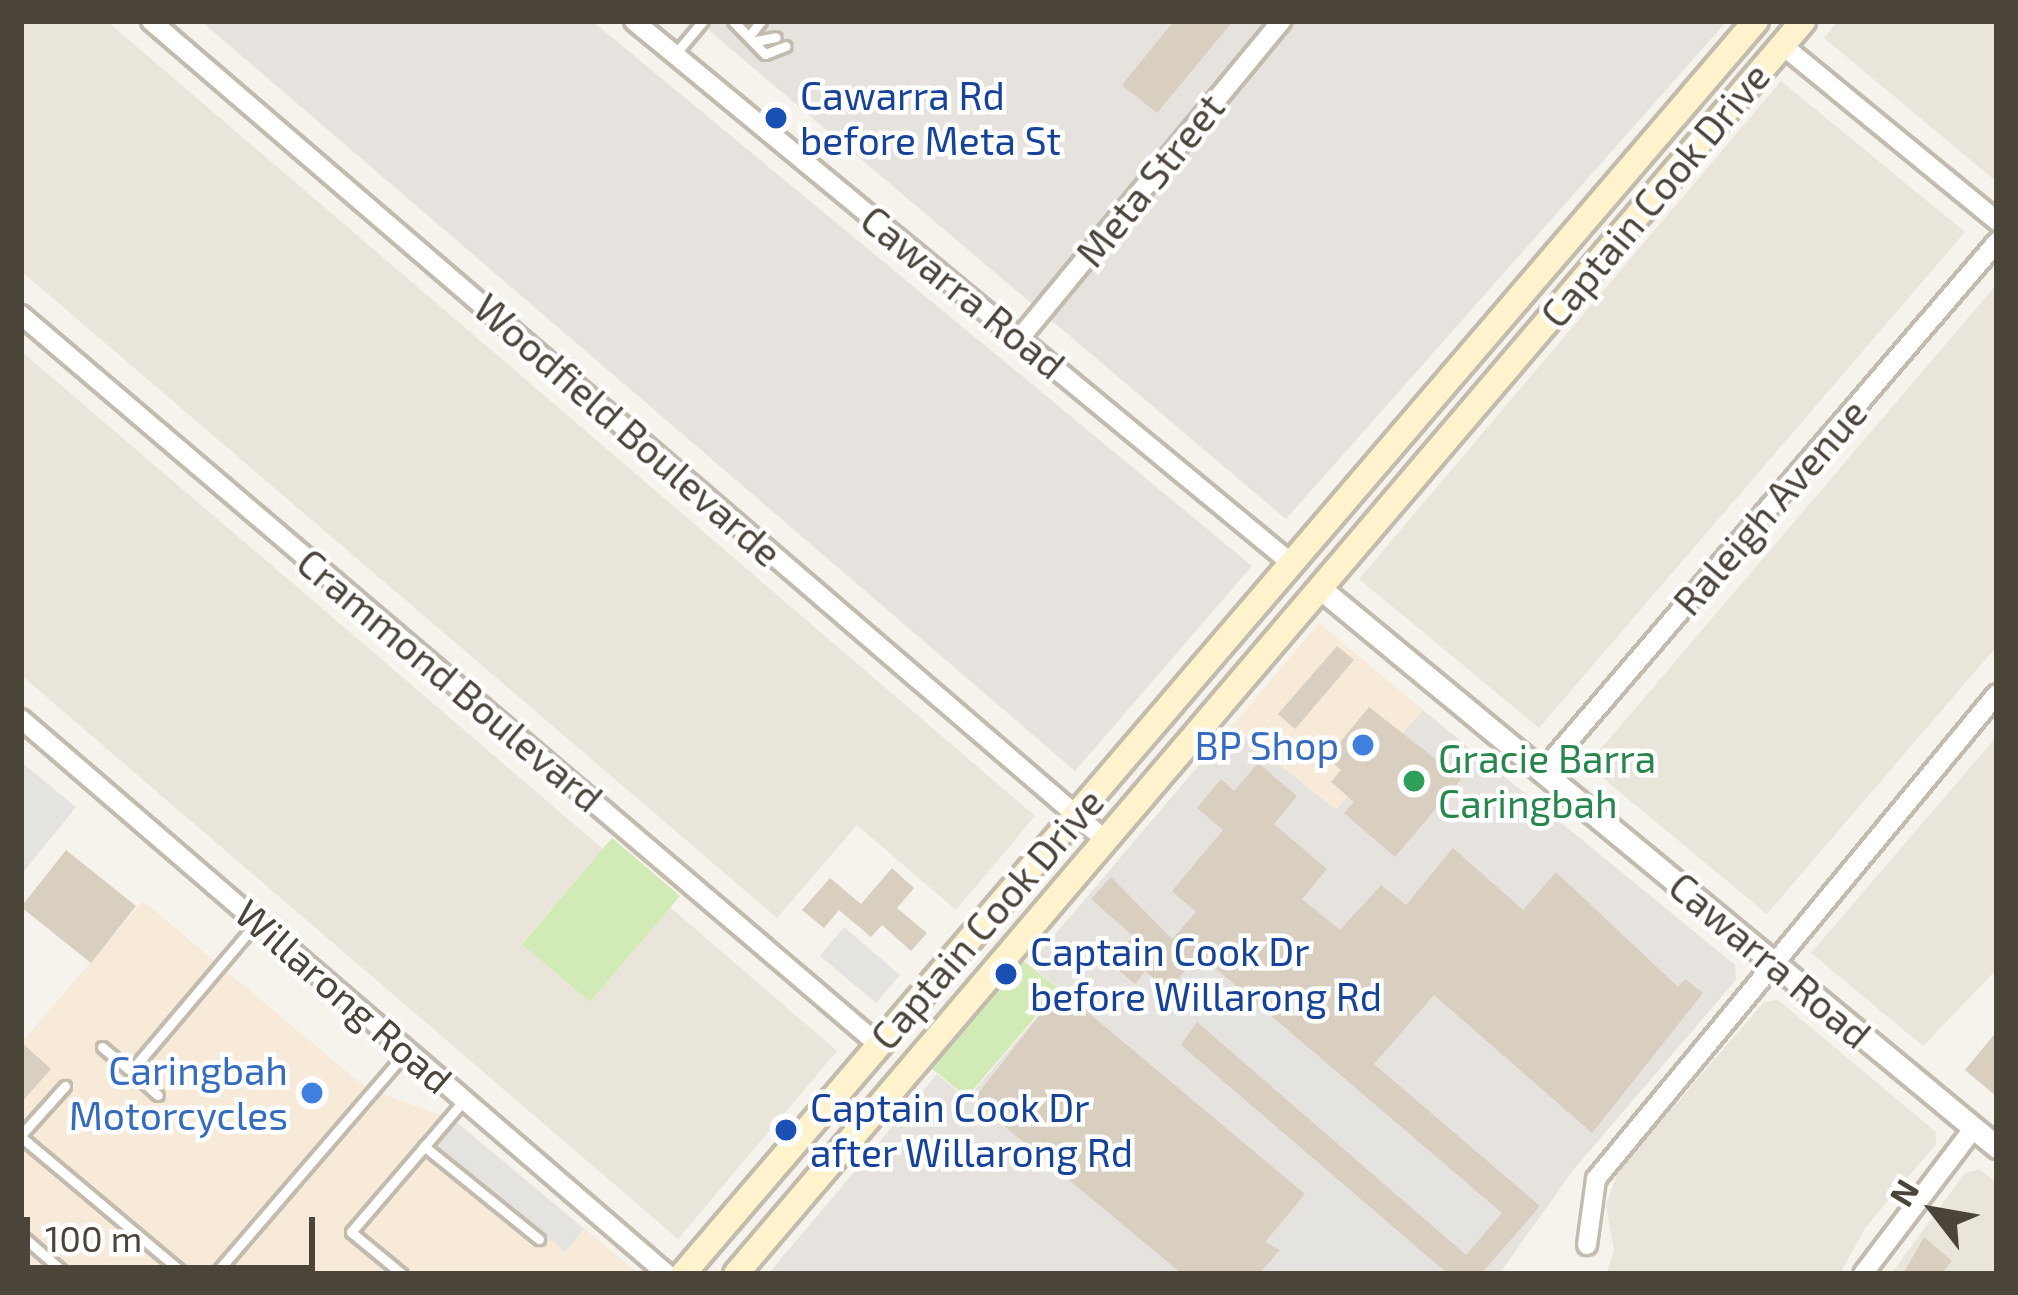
<!DOCTYPE html>
<style>
body{margin:0}
#map{position:relative;width:2018px;height:1295px;overflow:hidden;background:#f6f3ec;font-family:"Exo 2",sans-serif}
div>[style]{position:absolute}
[style*='--x']{left:calc(var(--x)*1px);top:calc(var(--y)*1px);width:calc(var(--w)*1px);rotate:calc(var(--a)*1deg)}
.residential>*{inset:0;background:#eae5da}
.commercial>*{inset:0;background:#f7ead8}
.industrial>*{inset:0;background:#e6e2dd}
.green>*{inset:0;background:#d2eab5}
.parking>*{inset:0;background:#e5e3e0}
.building>*{inset:0;background:#d8cfc1}
.roads{filter:drop-shadow(3px 0 #c2bbae) drop-shadow(-3px 0 #c2bbae) drop-shadow(0 3px #c2bbae) drop-shadow(0 -3px #c2bbae)}
.service>*{height:9px;margin:-4.5px;padding:0 4.5px;transform-origin:4.5px;border-radius:4.5px;background:#fff}
.minor>*{height:18px;margin:-9px;padding:0 9px;transform-origin:9px;border-radius:9px;background:#fff}
.tertiary>*{height:21px;margin:-10.5px;padding:0 10.5px;transform-origin:10.5px;border-radius:10.5px;background:#fff}
.secondary>*{height:24px;margin:-12px;padding:0 12px;transform-origin:12px;border-radius:12px;background:#fff3cd}
.dots>*{width:33px;height:33px;translate:-50% -50%;box-sizing:border-box;border:6px solid #fff;border-radius:50%}
span{translate:-50% -50%;white-space:nowrap;text-align:center;line-height:1.15;-webkit-text-stroke:9px #fff;paint-order:stroke}
.transit-label{font-size:39px;color:#164399}
.left{translate:0 -50%;text-align:left}
.street-label{font-size:39px;color:#4b4439}
.shop-label{font-size:39px;color:#366cbe}
.right{translate:-100% -50%;text-align:right}
.leisure-label{font-size:39px;color:#27864d}
.frame{position:absolute;inset:0;border:24px solid #4b4439;pointer-events:none}
.north{position:absolute;left:1874px;top:1151px;width:120px;height:120px;-webkit-text-stroke:9px #fff;paint-order:stroke;rotate:301deg;font-size:33px;font-weight:700;line-height:48px;text-align:center;color:#4b4439}
.north::after{content:'';display:block;margin:auto;width:42px;height:54px;background:#4b4439;clip-path:polygon(50% 0,100% 100%,50% 72%,0 100%)}
.scale{position:absolute;left:24px;top:1217px;width:291px;height:54px;box-sizing:border-box;border:6px solid #4b4439;border-top:0;padding-left:15px;font-size:36px;line-height:42px;white-space:nowrap;color:#4b4439;-webkit-text-stroke:9px #fff;paint-order:stroke}
</style>
<div id="map">
<div class="residential">
<div style="clip-path:polygon(21px 21px,107px 21px,1035px 816px,956px 910px,857px 825px,777px 918px,21px 271px)"></div>
<div style="clip-path:polygon(1838px 21px,1997px 21px,1997px 182px,1824px 38px)"></div>
<div style="clip-path:polygon(1781px 81px,1965px 232px,1539px 728px,1359px 579px)"></div>
<div style="clip-path:polygon(1997px 284px,1997px 646px,1767px 914px,1587px 765px)"></div>
<div style="clip-path:polygon(21px 351px,603px 849px,522px 943px,590px 1002px,670px 907px,837px 1051px,678px 1239px,21px 675px)"></div>
<div style="clip-path:polygon(1997px 736px,1997px 969px,1923px 1046px,1811px 953px)"></div>
<div style="clip-path:polygon(1778px 1000px,1936px 1132px,1936px 1144px,1865px 1228px,1840px 1274px,1606px 1274px,1614px 1251px,1606px 1204px,1619px 1170px,1764px 1002px)"></div>
<div style="clip-path:polygon(1980px 1169px,1997px 1183px,1997px 1274px,1891px 1274px,1965px 1173px)"></div>
</div>
<div class="commercial">
<div style="clip-path:polygon(1319px 623px,1423px 710px,1336px 810px,1232px 726px)"></div>
<div style="clip-path:polygon(143px 901px,366px 1088px,454px 1120px,639px 1274px,21px 1274px,21px 1043px)"></div>
</div>
<div class="industrial">
<div style="clip-path:polygon(201px 21px,592px 21px,1252px 566px,1075px 771px)"></div>
<div style="clip-path:polygon(698px 21px,1727px 21px,1286px 519px)"></div>
<div style="clip-path:polygon(1423px 710px,1735px 965px,1736px 980px,1574px 1169px,1499px 1274px,768px 1274px,937px 1074px,967px 1099px,1060px 990px,1030px 964px,1232px 726px,1336px 810px)"></div>
</div>
<div class="green">
<div style="clip-path:polygon(612px 838px,680px 896px,590px 1002px,522px 944px)"></div>
<div style="clip-path:polygon(1022px 960px,1059px 989px,967px 1097px,931px 1068px)"></div>
</div>
<div class="parking">
<div style="clip-path:polygon(21px 762px,76px 807px,21px 875px)"></div>
<div style="clip-path:polygon(844px 927px,900px 975px,876px 1003px,820px 956px)"></div>
<div style="clip-path:polygon(1202px 959px,1498px 1216px,1468px 1252px,1199px 1018px,1177px 1039px,1131px 1000px,1146px 976px,1170px 996px)"></div>
<div style="clip-path:polygon(454px 1120px,584px 1229px,565px 1252px,434px 1143px)"></div>
<div style="clip-path:polygon(1330px 1176px,1444px 1274px,1249px 1274px)"></div>
</div>
<div class="building">
<div style="clip-path:polygon(1174px 21px,1233px 21px,1157px 113px,1122px 85px)"></div>
<div style="clip-path:polygon(1337px 646px,1354px 660px,1295px 729px,1278px 714px)"></div>
<div style="clip-path:polygon(1369px 707px,1461px 779px,1395px 857px,1344px 813px,1354px 802px,1331px 782px,1341px 770px,1327px 758px)"></div>
<div style="clip-path:polygon(1258px 763px,1297px 796px,1274px 824px,1327px 869px,1302px 899px,1340px 930px,1381px 885px,1406px 905px,1453px 848px,1523px 910px,1556px 872px,1678px 987px,1685px 979px,1703px 993px,1592px 1133px,1434px 995px,1374px 1064px,1540px 1206px,1481px 1274px,1448px 1274px,1181px 1045px,1197px 1022px,1466px 1255px,1502px 1213px,1199px 954px,1168px 991px,1145px 971px,1135px 984px,1111px 964px,1133px 936px,1091px 899px,1111px 877px,1172px 939px,1196px 912px,1172px 891px,1223px 830px,1197px 808px,1221px 779px,1234px 791px)"></div>
<div style="clip-path:polygon(66px 850px,136px 906px,91px 963px,21px 907px)"></div>
<div style="clip-path:polygon(892px 868px,914px 888px,897px 908px,927px 933px,911px 951px,882px 925px,871px 937px,839px 910px,824px 928px,802px 910px,830px 878px,861px 904px)"></div>
<div style="clip-path:polygon(1060px 989px,1305px 1194px,1265px 1242px,1280px 1250px,1259px 1274px,1182px 1274px,973px 1100px)"></div>
<div style="clip-path:polygon(1997px 1031px,1997px 1097px,1965px 1070px)"></div>
<div style="clip-path:polygon(21px 1042px,51px 1069px,21px 1103px)"></div>
<div style="clip-path:polygon(1924px 1237px,1952px 1261px,1941px 1274px,1903px 1274px)"></div>
</div>
<div class="roads">
<div class="service">
<div style="--x:733;--y:21;--w:46;--a:45.9"></div>
<div style="--x:765;--y:54;--w:22;--a:-21"></div>
<div style="--x:749;--y:36;--w:19;--a:-51"></div>
<div style="--x:756;--y:41;--w:20;--a:-11"></div>
<div style="--x:675;--y:54;--w:43;--a:-49.7"></div>
<div style="--x:102;--y:1047;--w:38;--a:40"></div>
<div style="--x:131;--y:1071;--w:195;--a:-49.8"></div>
<div style="--x:131;--y:1071;--w:36;--a:42"></div>
<div style="--x:21;--y:1135;--w:66;--a:-48.1"></div>
<div style="--x:21;--y:1137;--w:213;--a:40"></div>
<div style="--x:424;--y:1146;--w:148;--a:39"></div>
<div style="--x:21;--y:1235;--w:60;--a:40.9"></div>
<div style="--x:215;--y:1274;--w:294;--a:-49.3"></div>
<div style="--x:402;--y:1274;--w:66;--a:-140.5"></div>
<div style="--x:351;--y:1232;--w:174;--a:-49.4"></div>
</div>
<div class="minor">
<div style="--x:151;--y:21;--w:1256;--a:40.64"></div>
<div style="--x:634;--y:21;--w:852;--a:39.52"></div>
<div style="--x:1782;--y:45;--w:278;--a:39.3"></div>
<div style="--x:21;--y:315;--w:1127;--a:40.39"></div>
<div style="--x:1020;--y:338;--w:411;--a:-50.5"></div>
<div style="--x:21;--y:719;--w:852;--a:40.67"></div>
<div style="--x:1542;--y:772;--w:699;--a:-49.35"></div>
<div style="--x:1587;--y:1245;--w:67;--a:-82.2"></div>
<div style="--x:1596;--y:1179;--w:629;--a:-50.42"></div>
<div style="--x:1863;--y:1274;--w:183;--a:-52.8"></div>
</div>
<div class="tertiary">
<div style="--x:1321;--y:589;--w:877;--a:39.54"></div>
</div>
<div class="secondary">
<div style="--x:683;--y:1274;--w:1650;--a:-49.43"></div>
<div style="--x:736;--y:1274;--w:1646;--a:-49.58"></div>
</div>
</div>
<div class="dots">
<div style="left:776px;top:118px;background:#1a4fb4"></div>
<div style="left:1363px;top:745px;background:#3f7fe0"></div>
<div style="left:1414px;top:781px;background:#2e9e5b"></div>
<div style="left:1006px;top:974px;background:#1a4fb4"></div>
<div style="left:312px;top:1093px;background:#3f7fe0"></div>
<div style="left:786px;top:1130px;background:#1a4fb4"></div>
</div>
<div class="transit-label">
<span class="left" style="left:800px;top:118px">Cawarra Rd<br>before Meta St</span>
<span class="left" style="left:1030px;top:974px">Captain Cook Dr<br>before Willarong Rd</span>
<span class="left" style="left:810px;top:1130px">Captain Cook Dr<br>after Willarong Rd</span>
</div>
<div class="street-label">
<span style="left:1150px;top:180px;rotate:-51deg">Meta Street</span>
<span style="left:1655px;top:195px;rotate:-50deg">Captain Cook Drive</span>
<span style="left:963px;top:292px;rotate:39deg">Cawarra Road</span>
<span style="left:628px;top:430px;rotate:41deg">Woodfield Boulevarde</span>
<span style="left:1770px;top:507px;rotate:-49deg">Raleigh Avenue</span>
<span style="left:450px;top:680px;rotate:40deg">Crammond Boulevard</span>
<span style="left:987px;top:919px;rotate:-49deg">Captain Cook Drive</span>
<span style="left:1770px;top:960px;rotate:40deg">Cawarra Road</span>
<span style="left:344px;top:996px;rotate:41deg">Willarong Road</span>
</div>
<div class="shop-label">
<span class="right" style="left:1339px;top:745px">BP Shop</span>
<span class="right" style="left:288px;top:1093px">Caringbah<br>Motorcycles</span>
</div>
<div class="leisure-label">
<span class="left" style="left:1438px;top:781px">Gracie Barra<br>Caringbah</span>
</div>
<div class="frame"></div>
<div class="north">N</div>
<div class="scale">100 m</div>
</div>
